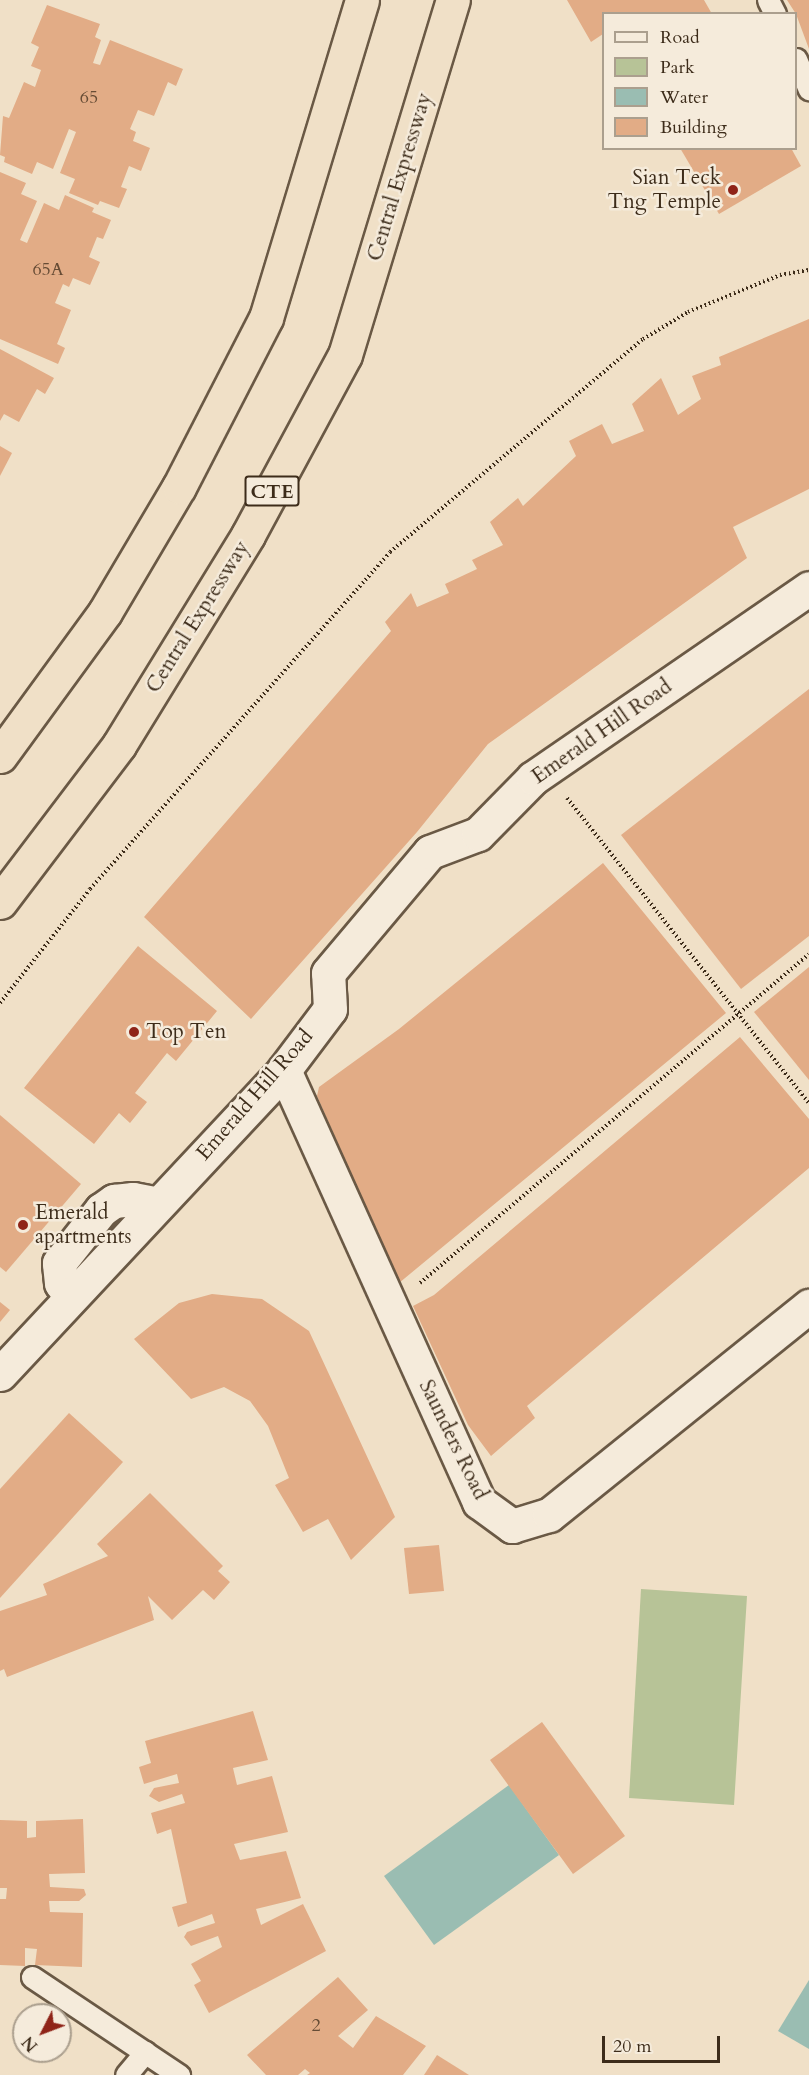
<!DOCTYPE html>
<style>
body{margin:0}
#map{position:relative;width:809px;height:2075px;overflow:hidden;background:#f0e0c7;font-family:Cardo,serif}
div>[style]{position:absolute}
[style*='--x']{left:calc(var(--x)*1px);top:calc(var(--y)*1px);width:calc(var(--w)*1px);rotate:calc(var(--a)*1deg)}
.green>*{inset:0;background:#b7c397}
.water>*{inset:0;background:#9abdb2}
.building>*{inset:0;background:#e2ac86}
.path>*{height:4px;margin-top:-2px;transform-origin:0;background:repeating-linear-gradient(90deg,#3d2c1a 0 1.5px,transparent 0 4.5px)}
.roads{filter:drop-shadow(2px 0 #6a5945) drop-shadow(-2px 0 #6a5945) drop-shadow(0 2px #6a5945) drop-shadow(0 -2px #6a5945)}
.lane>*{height:21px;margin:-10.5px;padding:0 10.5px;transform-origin:10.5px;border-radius:10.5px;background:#f5ebdb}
.street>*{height:33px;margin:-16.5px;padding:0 16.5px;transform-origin:16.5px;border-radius:16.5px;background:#f5ebdb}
.highway>*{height:33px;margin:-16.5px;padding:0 16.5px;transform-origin:16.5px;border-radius:16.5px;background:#f0e0c7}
.dots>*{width:16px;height:16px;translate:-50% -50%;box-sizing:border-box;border:3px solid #f5ebdb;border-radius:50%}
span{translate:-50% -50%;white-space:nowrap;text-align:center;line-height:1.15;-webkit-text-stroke:5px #f5ebdb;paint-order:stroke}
.number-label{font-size:18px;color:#664c35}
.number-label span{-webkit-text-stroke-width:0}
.shield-label span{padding:2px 4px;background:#f5ebdb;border:2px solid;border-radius:4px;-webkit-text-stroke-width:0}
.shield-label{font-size:20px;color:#3d2c1a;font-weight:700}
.street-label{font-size:21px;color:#3d2c1a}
.poi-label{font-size:21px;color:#3d2c1a}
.right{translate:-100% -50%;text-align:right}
.left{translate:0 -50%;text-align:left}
.legend{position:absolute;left:602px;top:12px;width:195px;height:138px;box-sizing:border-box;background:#f5ebdb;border:2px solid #ab9f8e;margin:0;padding:8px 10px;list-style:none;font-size:18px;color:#3d2c1a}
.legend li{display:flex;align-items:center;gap:12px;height:30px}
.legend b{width:30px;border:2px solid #ab9f8e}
.north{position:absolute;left:12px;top:2003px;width:60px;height:60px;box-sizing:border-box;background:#f5ebdb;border:2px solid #ab9f8e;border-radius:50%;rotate:228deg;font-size:16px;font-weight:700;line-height:24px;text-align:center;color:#3d2c1a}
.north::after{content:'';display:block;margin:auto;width:21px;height:27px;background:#8f2418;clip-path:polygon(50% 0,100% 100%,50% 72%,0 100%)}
.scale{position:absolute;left:602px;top:2036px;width:118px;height:27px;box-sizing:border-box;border:3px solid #3d2c1a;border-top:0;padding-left:8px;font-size:18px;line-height:21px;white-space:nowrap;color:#3d2c1a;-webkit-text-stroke:4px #f5ebdb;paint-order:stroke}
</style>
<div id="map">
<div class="green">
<div style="clip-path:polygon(641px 1589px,747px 1596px,734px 1805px,629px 1798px)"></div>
</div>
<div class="water">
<div style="clip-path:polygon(509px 1785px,559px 1855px,434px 1945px,384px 1876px)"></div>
<div style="clip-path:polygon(809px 1980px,809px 2049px,778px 2031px)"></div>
</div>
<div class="building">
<div style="clip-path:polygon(567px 0,704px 0,712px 14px,603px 14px,603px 34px,591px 42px)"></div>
<div style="clip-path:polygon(787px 0,809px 0,809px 49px,796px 14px)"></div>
<div style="clip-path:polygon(47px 5px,100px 24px,95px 37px,101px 40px,93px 63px,100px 65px,110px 40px,183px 69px,176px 86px,168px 82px,154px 116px,138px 110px,130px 129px,136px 132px,133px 141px,150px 148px,141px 171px,129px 166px,121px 187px,127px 189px,119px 208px,100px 201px,98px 205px,69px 193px,75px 179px,60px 173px,76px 132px,69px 129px,53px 169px,37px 162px,32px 174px,4px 162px,5px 157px,0 155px,3px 116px,9px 118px,24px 82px,35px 87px,41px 70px,31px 66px,39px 47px,31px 43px)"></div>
<div style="clip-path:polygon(680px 148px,791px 148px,801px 166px,719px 214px)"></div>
<div style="clip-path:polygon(0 172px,26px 183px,21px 194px,37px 201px,20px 240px,27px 243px,44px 203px,59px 210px,65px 195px,94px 208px,92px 212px,111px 220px,103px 239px,97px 237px,89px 257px,100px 262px,90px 285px,73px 278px,69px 287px,63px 284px,55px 303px,71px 310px,57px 344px,65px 348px,58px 364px,0 339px)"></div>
<div style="clip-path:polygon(809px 319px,809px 489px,733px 527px,747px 558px,488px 744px,417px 832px,251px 1019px,144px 917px,391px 631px,385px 622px,411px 593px,417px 607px,449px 593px,445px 584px,477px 569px,472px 560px,503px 545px,490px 522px,518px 498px,523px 506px,576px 456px,569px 441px,602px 424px,612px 444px,644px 431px,632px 404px,661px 378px,678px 415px,701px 399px,692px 376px,721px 365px,719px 357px)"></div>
<div style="clip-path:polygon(0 349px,54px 378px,45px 394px,37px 389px,19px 422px,4px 414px,0 421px)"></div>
<div style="clip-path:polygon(0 446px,12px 453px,0 476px)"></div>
<div style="clip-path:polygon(809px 689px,809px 936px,741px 989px,621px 835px)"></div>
<div style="clip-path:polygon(603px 863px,726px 1013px,399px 1283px,317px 1096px,319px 1087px,399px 1029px)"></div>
<div style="clip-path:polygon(138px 946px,217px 1011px,176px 1061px,167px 1053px,135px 1093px,147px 1102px,130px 1123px,119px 1113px,94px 1144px,24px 1088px)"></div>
<div style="clip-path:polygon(809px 967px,809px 1080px,754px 1012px)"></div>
<div style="clip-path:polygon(740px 1037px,809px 1119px,809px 1168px,527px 1406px,535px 1418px,491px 1456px,468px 1425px,413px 1306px,434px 1295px)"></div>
<div style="clip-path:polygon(0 1115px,81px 1184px,6px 1272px,0 1267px)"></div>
<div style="clip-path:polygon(212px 1294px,262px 1299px,309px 1331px,395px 1517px,351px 1560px,328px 1519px,303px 1532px,275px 1485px,289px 1478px,268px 1426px,250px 1401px,224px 1387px,191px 1399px,134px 1339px,179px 1303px)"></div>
<div style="clip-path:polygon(0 1302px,10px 1310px,0 1322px)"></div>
<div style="clip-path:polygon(69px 1413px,123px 1462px,0 1598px,0 1489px)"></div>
<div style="clip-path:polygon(150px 1493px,223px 1566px,218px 1571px,230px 1582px,214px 1600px,203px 1590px,172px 1620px,148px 1596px,154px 1620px,7px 1677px,4px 1669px,0 1671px,0 1611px,47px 1595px,43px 1584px,108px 1556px,97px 1544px)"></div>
<div style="clip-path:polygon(439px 1545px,444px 1591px,409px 1594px,404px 1548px)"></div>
<div style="clip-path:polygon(253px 1711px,268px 1760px,233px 1768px,237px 1785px,272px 1776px,288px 1832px,234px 1844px,240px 1860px,286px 1851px,301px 1898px,256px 1909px,261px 1925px,303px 1904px,326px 1951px,209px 2013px,194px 1985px,201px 1981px,191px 1964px,222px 1947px,218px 1936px,191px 1946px,184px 1937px,187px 1932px,215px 1923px,212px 1914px,178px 1927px,172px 1907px,187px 1903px,171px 1829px,157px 1834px,151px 1813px,185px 1803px,182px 1794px,159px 1802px,149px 1796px,154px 1788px,179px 1783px,177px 1774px,144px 1784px,139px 1767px,151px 1763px,145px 1741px)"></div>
<div style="clip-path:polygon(542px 1722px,625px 1836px,573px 1874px,490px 1760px)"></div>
<div style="clip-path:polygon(83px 1819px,85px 1873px,49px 1874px,50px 1887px,84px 1889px,86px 1895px,79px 1901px,49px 1901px,50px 1912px,83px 1913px,82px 1967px,35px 1965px,37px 1949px,25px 1948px,25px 1966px,0 1965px,0 1899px,6px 1899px,7px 1888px,0 1888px,0 1820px,27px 1821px,27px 1838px,36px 1837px,36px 1821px)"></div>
<div style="clip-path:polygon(338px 1977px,368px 2010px,338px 2036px,353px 2048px,376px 2016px,426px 2046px,403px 2075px,307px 2075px,310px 2073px,305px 2069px,298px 2075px,266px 2075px,247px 2055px)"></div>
<div style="clip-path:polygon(437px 2055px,469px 2075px,424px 2075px)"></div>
</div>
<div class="path">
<div style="--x:567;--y:798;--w:389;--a:51.6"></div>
<div style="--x:0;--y:1003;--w:145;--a:-51.7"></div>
<div style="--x:90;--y:889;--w:451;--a:-48.3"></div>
<div style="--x:390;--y:552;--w:331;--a:-40.1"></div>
<div style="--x:643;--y:339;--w:52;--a:-31"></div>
<div style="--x:688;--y:312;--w:99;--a:-21.9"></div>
<div style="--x:780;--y:275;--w:29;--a:-10"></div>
<div style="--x:420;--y:1283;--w:509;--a:-40.22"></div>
</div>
<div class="roads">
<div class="lane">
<div style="--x:768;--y:0;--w:16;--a:63"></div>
<div style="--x:796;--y:59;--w:33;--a:67"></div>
<div style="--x:32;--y:1977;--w:177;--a:33.7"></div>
<div style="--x:126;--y:2075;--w:30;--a:-50"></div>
</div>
<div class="street">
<div style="--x:284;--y:1070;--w:474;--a:65.7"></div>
<div style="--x:479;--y:1502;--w:41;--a:36"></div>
<div style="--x:512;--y:1526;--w:39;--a:-17"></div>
<div style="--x:549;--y:1515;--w:334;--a:-38.8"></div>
<div style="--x:71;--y:1296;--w:16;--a:-128"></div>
<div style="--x:61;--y:1283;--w:20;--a:-96"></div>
<div style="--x:59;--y:1263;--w:68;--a:-51.6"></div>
<div style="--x:101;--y:1210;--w:16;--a:-35"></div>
<div style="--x:114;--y:1201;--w:19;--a:-6"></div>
<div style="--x:133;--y:1199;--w:25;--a:11"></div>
<div style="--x:0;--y:1374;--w:416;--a:-46.9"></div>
<div style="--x:284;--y:1070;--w:76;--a:-53"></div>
<div style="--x:330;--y:1009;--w:36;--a:-93"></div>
<div style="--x:328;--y:973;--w:158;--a:-49.9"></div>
<div style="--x:430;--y:852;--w:51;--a:-20.6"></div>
<div style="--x:478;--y:834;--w:78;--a:-45.5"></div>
<div style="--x:533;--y:778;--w:335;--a:-34.5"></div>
</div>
<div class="highway">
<div style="--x:0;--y:756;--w:178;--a:-53.9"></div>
<div style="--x:105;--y:612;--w:145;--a:-59.4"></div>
<div style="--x:179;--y:487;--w:190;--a:-62.8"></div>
<div style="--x:266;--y:318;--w:332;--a:-73.2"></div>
<div style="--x:0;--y:902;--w:197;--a:-52.8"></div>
<div style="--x:119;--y:745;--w:246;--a:-58.4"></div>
<div style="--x:248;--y:535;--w:204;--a:-61.7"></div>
<div style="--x:345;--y:355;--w:371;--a:-73.1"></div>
</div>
</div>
<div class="dots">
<div style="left:733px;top:190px;background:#8f2418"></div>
<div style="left:134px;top:1032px;background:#8f2418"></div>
<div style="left:23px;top:1225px;background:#8f2418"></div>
</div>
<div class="number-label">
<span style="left:89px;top:98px">65</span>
<span style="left:48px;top:270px">65A</span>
<span style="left:316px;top:2026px">2</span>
</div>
<div class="shield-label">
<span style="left:272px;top:491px">CTE</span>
</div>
<div class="street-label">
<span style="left:400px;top:177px;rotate:-73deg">Central Expressway</span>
<span style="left:198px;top:617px;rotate:-58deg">Central Expressway</span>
<span style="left:602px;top:732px;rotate:-35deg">Emerald Hill Road</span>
<span style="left:255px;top:1095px;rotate:-49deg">Emerald Hill Road</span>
<span style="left:453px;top:1440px;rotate:64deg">Saunders Road</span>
</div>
<div class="poi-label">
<span class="right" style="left:721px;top:190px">Sian Teck<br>Tng Temple</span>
<span class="left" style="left:146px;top:1032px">Top Ten</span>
<span class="left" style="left:35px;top:1225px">Emerald<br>apartments</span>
</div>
<ul class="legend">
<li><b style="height:8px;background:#f5ebdb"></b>Road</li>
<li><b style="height:16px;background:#b7c397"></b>Park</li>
<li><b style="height:16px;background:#9abdb2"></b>Water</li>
<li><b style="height:16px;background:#e2ac86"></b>Building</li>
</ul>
<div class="north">N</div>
<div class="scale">20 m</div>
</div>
